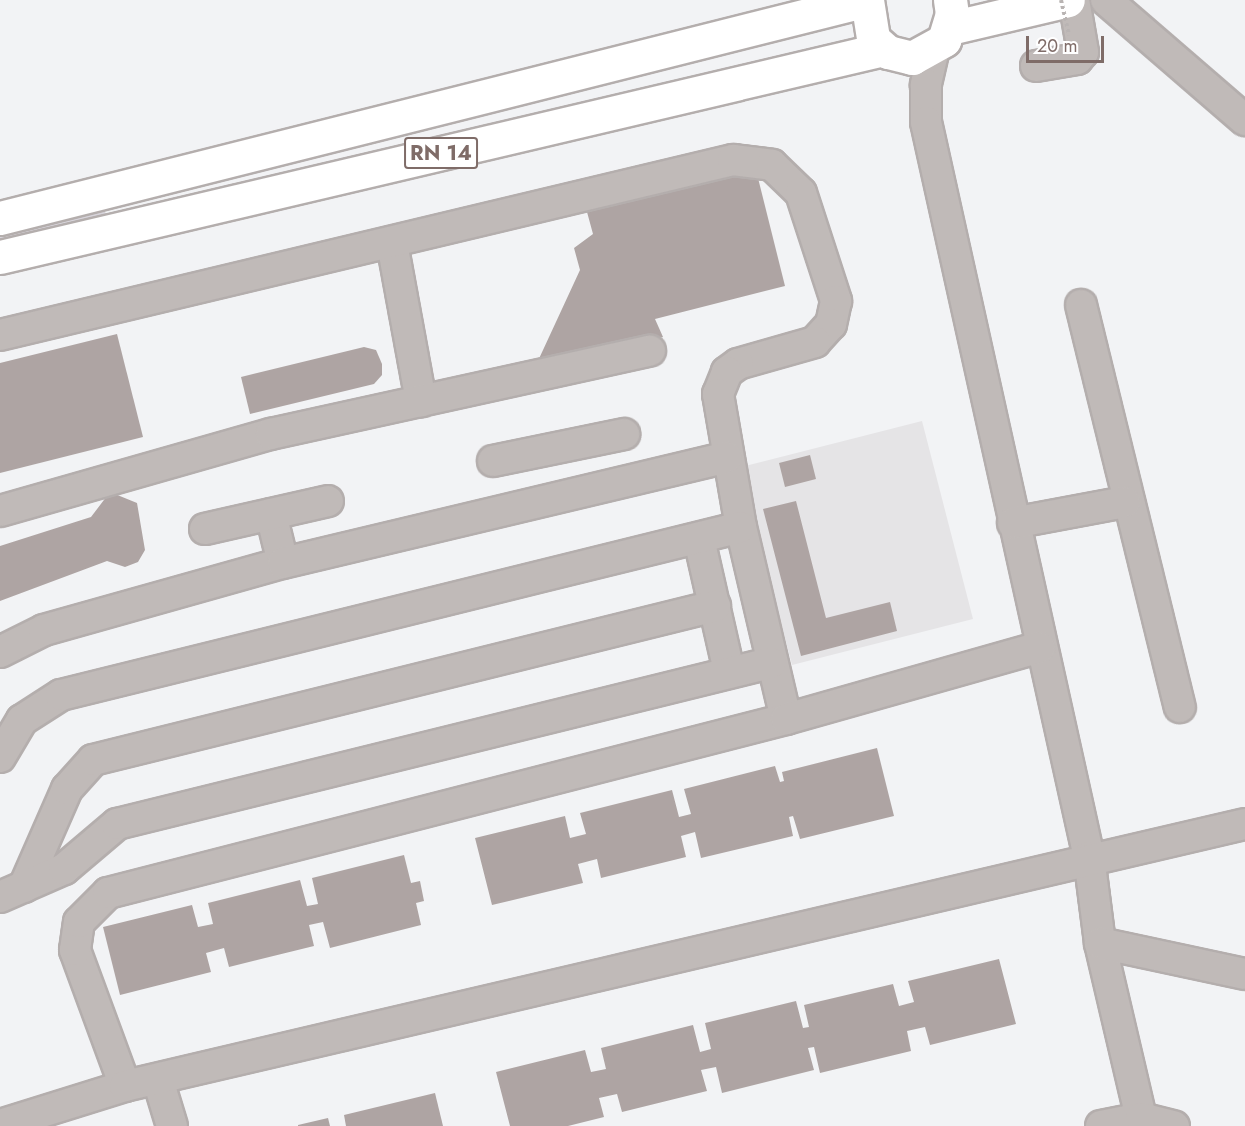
<!DOCTYPE html>
<style>
body{margin:0}
#map{position:relative;width:1245px;height:1126px;overflow:hidden;background:#f2f3f5;font-family:Jost,sans-serif}
div>[style]{position:absolute}
[style*='--x']{left:calc(var(--x)*1px);top:calc(var(--y)*1px);width:calc(var(--w)*1px);rotate:calc(var(--a)*1deg)}
.built>*{inset:0;background:#e5e4e6}
.green>*{inset:0;background:#d7d4db}
.building>*{inset:0;background:#aea4a3}
.roads{filter:drop-shadow(2px 0 #b4aead) drop-shadow(-2px 0 #b4aead) drop-shadow(0 2px #b4aead) drop-shadow(0 -2px #b4aead)}
.minor>*{height:30px;margin:-15px;padding:0 15px;transform-origin:15px;border-radius:15px;background:#c0bab8}
.highway>*{height:33px;margin:-16.5px;padding:0 16.5px;transform-origin:16.5px;border-radius:16.5px;background:#fff}
.path-bridge>*{height:4px;margin-top:-2px;transform-origin:0;background:repeating-linear-gradient(90deg,#b9b4b3 0 3px,transparent 0 6px)}
span{translate:-50% -50%;white-space:nowrap;text-align:center;line-height:1.15;-webkit-text-stroke:6px #fff;paint-order:stroke}
.shield-label span{padding:2px 4px;background:#fff;border:2px solid;border-radius:4px;-webkit-text-stroke-width:0}
.shield-label{font-size:21px;color:#7f6c68;font-weight:700}
.scale{position:absolute;left:1026px;top:36px;width:78px;height:27px;box-sizing:border-box;border:3px solid #7f6c68;border-top:0;padding-left:8px;font-size:18px;line-height:21px;white-space:nowrap;color:#7f6c68;-webkit-text-stroke:4px #fff;paint-order:stroke}
</style>
<div id="map">
<div class="built">
<div style="clip-path:polygon(922px 421px,973px 619px,792px 665px,741px 467px)"></div>
</div>
<div class="green">
<div style="clip-path:polygon(104px 209px,110px 225px,0 252px,0 234px)"></div>
</div>
<div class="building">
<div style="clip-path:polygon(756px 170px,785px 286px,655px 319px,663px 337px,537px 363px,580px 270px,574px 248px,593px 234px,587px 212px)"></div>
<div style="clip-path:polygon(117px 334px,143px 437px,0 473px,0 363px)"></div>
<div style="clip-path:polygon(364px 347px,376px 350px,382px 364px,382px 375px,374px 384px,250px 414px,241px 377px)"></div>
<div style="clip-path:polygon(810px 455px,816px 479px,785px 487px,779px 463px)"></div>
<div style="clip-path:polygon(110px 492px,137px 503px,145px 550px,138px 562px,125px 567px,107px 561px,0 601px,0 546px,91px 517px)"></div>
<div style="clip-path:polygon(796px 501px,826px 618px,890px 602px,897px 631px,801px 656px,763px 509px)"></div>
<div style="clip-path:polygon(877px 748px,894px 816px,800px 839px,793px 816px,789px 817px,793px 836px,701px 858px,695px 832px,681px 836px,686px 857px,601px 878px,597px 859px,578px 864px,583px 883px,492px 905px,475px 838px,565px 816px,570px 838px,586px 834px,580px 813px,672px 790px,679px 817px,691px 814px,684px 789px,775px 766px,780px 782px,784px 781px,782px 772px)"></div>
<div style="clip-path:polygon(404px 855px,411px 883px,420px 881px,424px 901px,416px 903px,421px 925px,330px 948px,323px 922px,309px 925px,314px 946px,229px 967px,224px 948px,206px 953px,211px 972px,120px 995px,103px 927px,192px 905px,198px 927px,213px 924px,208px 903px,300px 880px,307px 906px,318px 904px,312px 878px)"></div>
<div style="clip-path:polygon(999px 959px,1016px 1024px,930px 1045px,925px 1027px,907px 1031px,911px 1051px,820px 1073px,814px 1047px,808px 1048px,814px 1070px,722px 1093px,716px 1067px,701px 1070px,707px 1091px,622px 1112px,617px 1094px,599px 1098px,604px 1117px,568px 1126px,510px 1126px,496px 1072px,585px 1050px,591px 1072px,606px 1069px,601px 1048px,693px 1025px,700px 1052px,711px 1049px,705px 1023px,796px 1001px,803px 1028px,809px 1027px,804px 1005px,893px 984px,899px 1006px,914px 1002px,908px 981px)"></div>
<div style="clip-path:polygon(435px 1093px,443px 1126px,346px 1126px,344px 1115px)"></div>
<div style="clip-path:polygon(328px 1118px,330px 1126px,298px 1126px,298px 1125px)"></div>
</div>
<div class="roads">
<div class="minor">
<div style="--x:1106;--y:0;--w:184;--a:40.8"></div>
<div style="--x:934;--y:49;--w:37;--a:103"></div>
<div style="--x:926;--y:85;--w:37;--a:90"></div>
<div style="--x:926;--y:122;--w:753;--a:77.5"></div>
<div style="--x:1089;--y:857;--w:87;--a:82.7"></div>
<div style="--x:1100;--y:943;--w:180;--a:76.8"></div>
<div style="--x:1036;--y:66;--w:42;--a:-9.7"></div>
<div style="--x:1077;--y:59;--w:9;--a:-49"></div>
<div style="--x:1083;--y:52;--w:53;--a:-99.8"></div>
<div style="--x:392;--y:243;--w:161;--a:79.6"></div>
<div style="--x:1081;--y:305;--w:414;--a:76.2"></div>
<div style="--x:0;--y:335;--w:754;--a:-13.43"></div>
<div style="--x:733;--y:160;--w:39;--a:7"></div>
<div style="--x:772;--y:165;--w:40;--a:44"></div>
<div style="--x:801;--y:193;--w:114;--a:72"></div>
<div style="--x:836;--y:301;--w:24;--a:102"></div>
<div style="--x:831;--y:324;--w:24;--a:132"></div>
<div style="--x:815;--y:342;--w:80;--a:164.1"></div>
<div style="--x:738;--y:364;--w:14;--a:144"></div>
<div style="--x:727;--y:372;--w:24;--a:112"></div>
<div style="--x:718;--y:394;--w:135;--a:80.2"></div>
<div style="--x:741;--y:527;--w:197;--a:76.8"></div>
<div style="--x:493;--y:461;--w:134;--a:-11.6"></div>
<div style="--x:0;--y:511;--w:282;--a:-15.9"></div>
<div style="--x:271;--y:434;--w:388;--a:-12.4"></div>
<div style="--x:271;--y:514;--w:50;--a:76.2"></div>
<div style="--x:1013;--y:523;--w:114;--a:-10.6"></div>
<div style="--x:205;--y:529;--w:126;--a:-12.8"></div>
<div style="--x:699;--y:539;--w:135;--a:77.2"></div>
<div style="--x:0;--y:652;--w:49;--a:-26.6"></div>
<div style="--x:44;--y:630;--w:248;--a:-15.7"></div>
<div style="--x:283;--y:563;--w:456;--a:-13.4"></div>
<div style="--x:0;--y:757;--w:43;--a:-59.3"></div>
<div style="--x:22;--y:720;--w:46;--a:-32.7"></div>
<div style="--x:61;--y:695;--w:700;--a:-13.88"></div>
<div style="--x:24;--y:887;--w:107;--a:-66.3"></div>
<div style="--x:67;--y:789;--w:39;--a:-48"></div>
<div style="--x:93;--y:760;--w:641;--a:-13.91"></div>
<div style="--x:0;--y:897;--w:70;--a:-23.6"></div>
<div style="--x:64;--y:869;--w:70;--a:-40.3"></div>
<div style="--x:117;--y:824;--w:673;--a:-13.85"></div>
<div style="--x:1100;--y:943;--w:148;--a:12.1"></div>
<div style="--x:158;--y:1080;--w:48;--a:73.1"></div>
<div style="--x:125;--y:1086;--w:145;--a:-110.2"></div>
<div style="--x:75;--y:950;--w:28;--a:-82"></div>
<div style="--x:79;--y:922;--w:41;--a:-45"></div>
<div style="--x:108;--y:893;--w:700;--a:-14.39"></div>
<div style="--x:786;--y:719;--w:264;--a:-15.8"></div>
<div style="--x:0;--y:1125;--w:131;--a:-17.3"></div>
<div style="--x:125;--y:1086;--w:1150;--a:-13.17"></div>
<div style="--x:1101;--y:1126;--w:41;--a:-11.3"></div>
<div style="--x:1141;--y:1118;--w:34;--a:14"></div>
</div>
<div class="highway">
<div style="--x:867;--y:0;--w:39;--a:81"></div>
<div style="--x:873;--y:39;--w:20;--a:41"></div>
<div style="--x:888;--y:52;--w:25;--a:14"></div>
<div style="--x:912;--y:58;--w:37;--a:-29"></div>
<div style="--x:944;--y:40;--w:27;--a:-73"></div>
<div style="--x:952;--y:14;--w:14;--a:-98"></div>
<div style="--x:950;--y:28;--w:121;--a:-13.3"></div>
<div style="--x:0;--y:218;--w:894;--a:-14.11"></div>
<div style="--x:0;--y:257;--w:907;--a:-13.25"></div>
</div>
</div>
<div class="path-bridge">
<div style="--x:1061;--y:0;--w:36;--a:77"></div>
</div>
<div class="shield-label">
<span style="left:441px;top:153px">RN 14</span>
</div>
<div class="scale">20 m</div>
</div>
